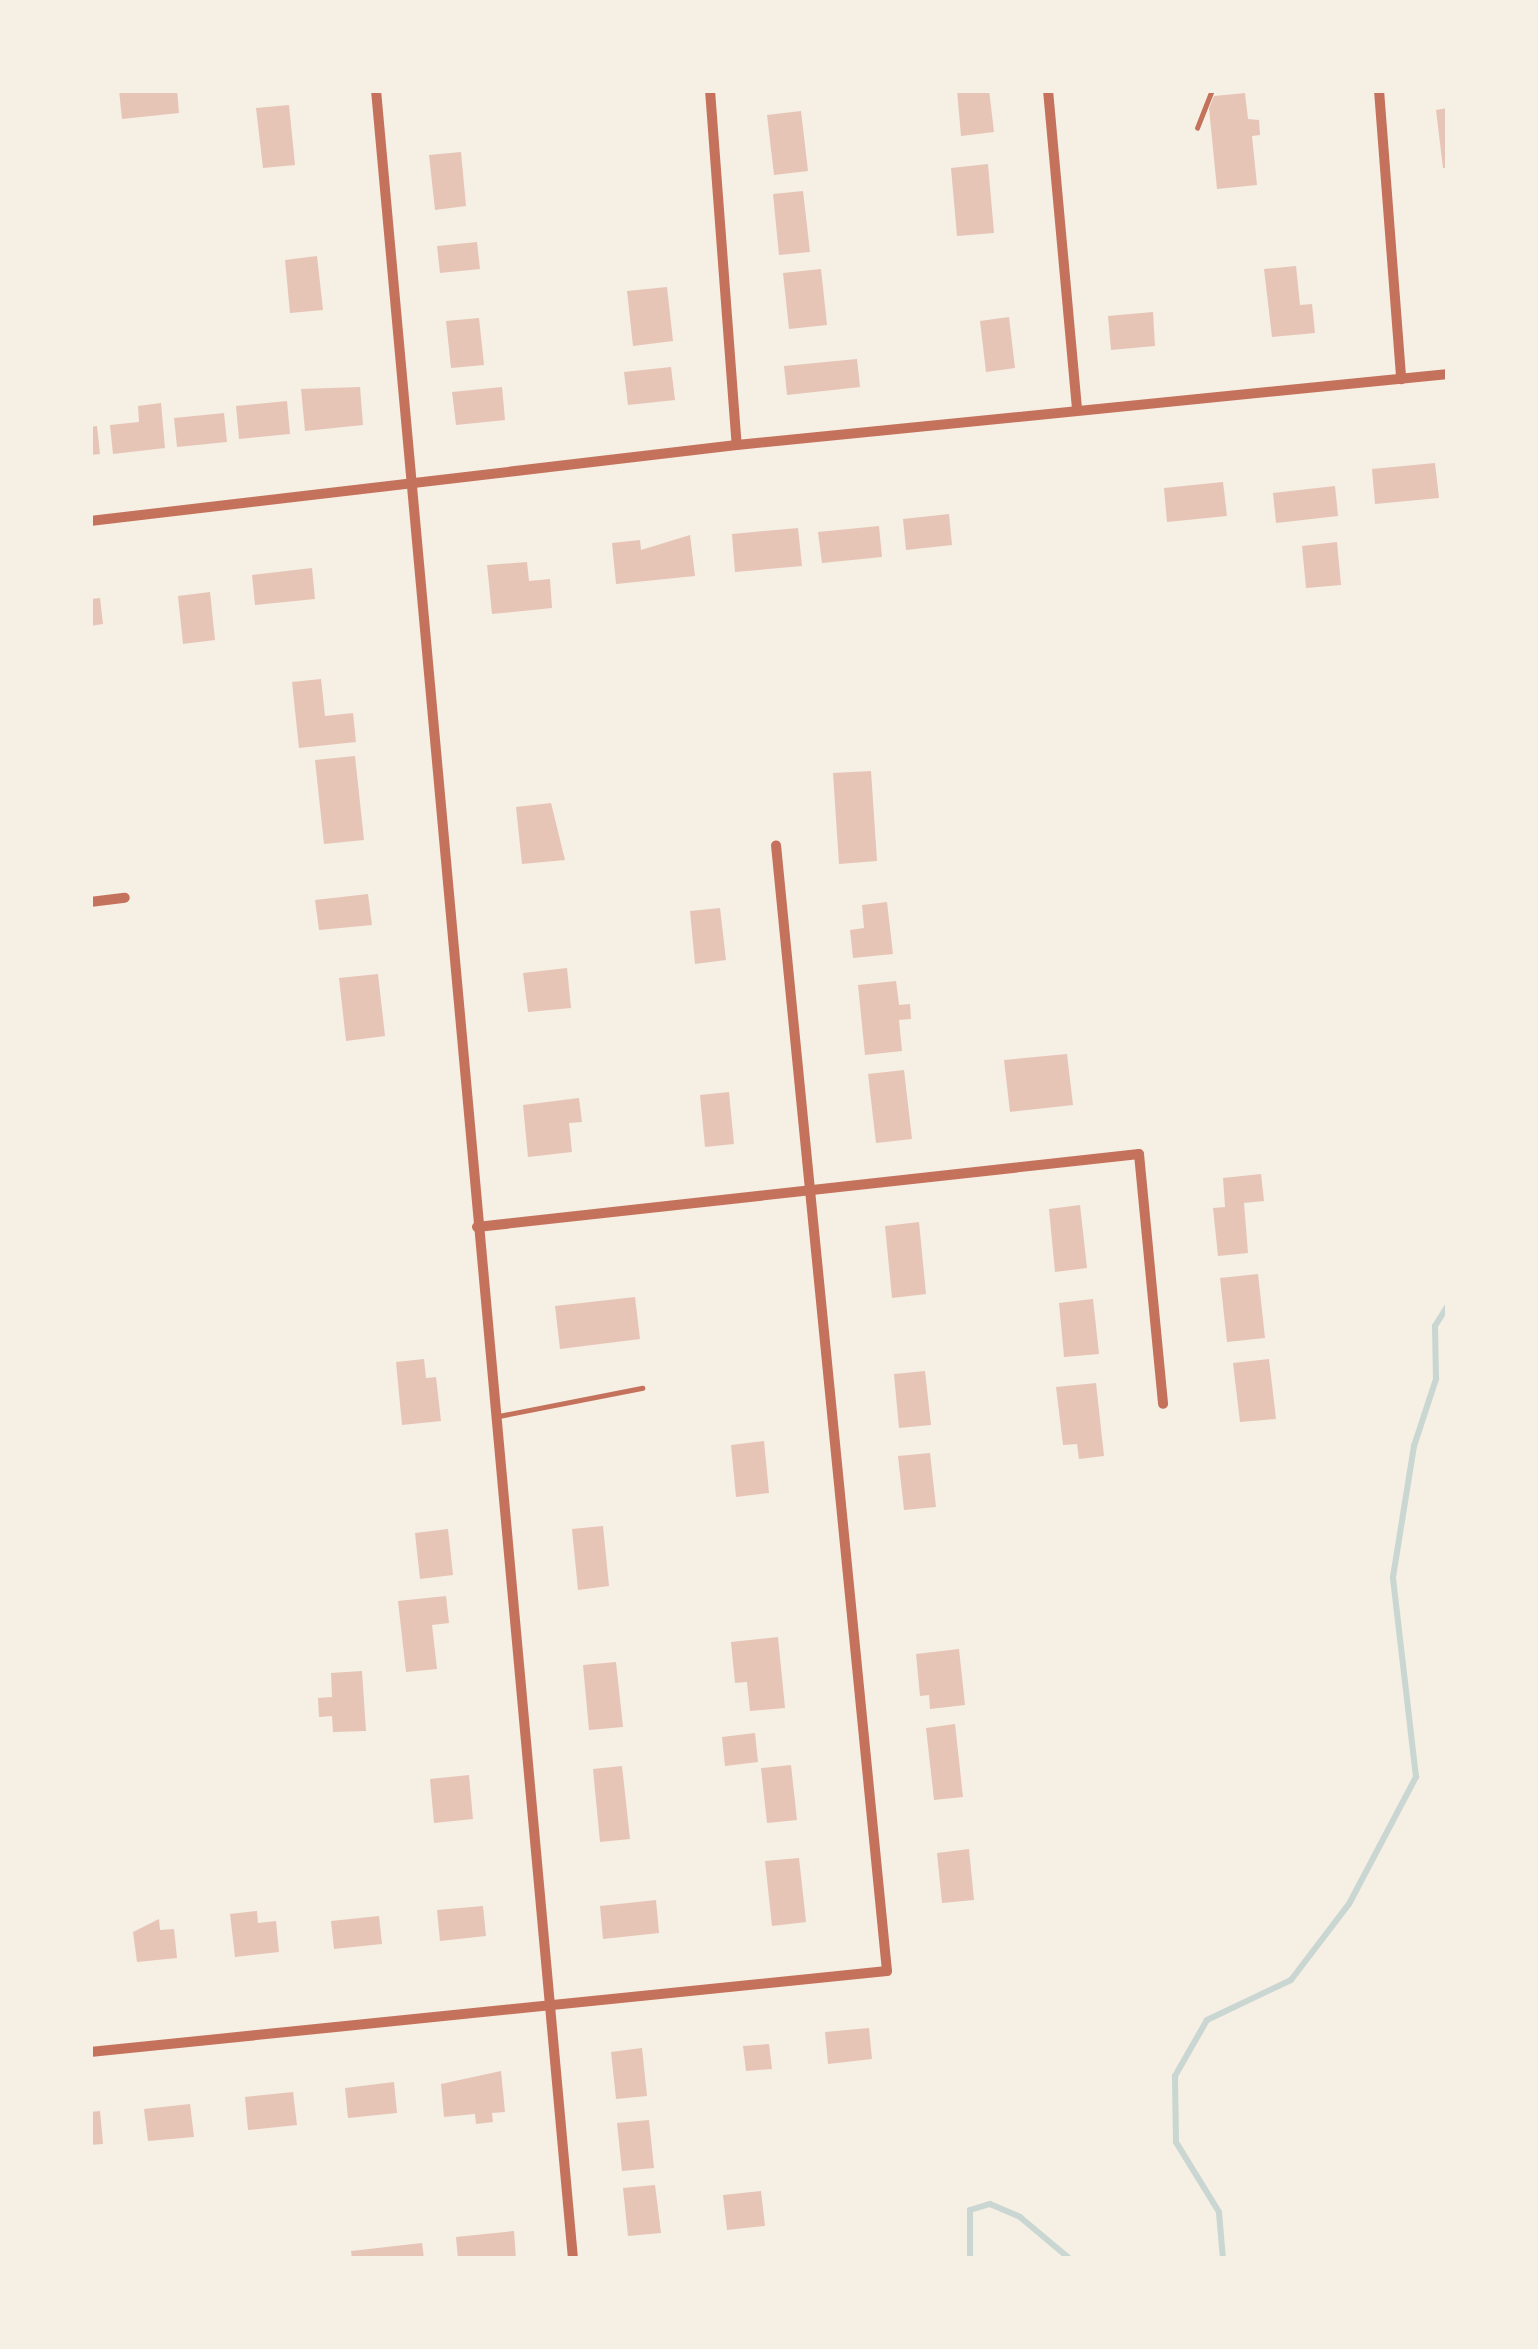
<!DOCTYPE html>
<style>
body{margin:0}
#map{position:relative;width:1538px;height:2349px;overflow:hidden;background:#f6efe4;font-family:Commissioner,sans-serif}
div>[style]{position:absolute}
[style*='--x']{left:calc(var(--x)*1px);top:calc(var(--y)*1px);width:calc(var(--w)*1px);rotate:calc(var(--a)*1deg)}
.stream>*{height:6px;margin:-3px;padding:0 3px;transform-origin:3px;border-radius:3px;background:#c9d6d2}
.building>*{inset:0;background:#e6c5b7}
.service>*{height:4.5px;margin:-2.25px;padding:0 2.25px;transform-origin:2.25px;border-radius:2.25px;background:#c5725c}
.minor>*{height:10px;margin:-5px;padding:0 5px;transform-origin:5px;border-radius:5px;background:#c5725c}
span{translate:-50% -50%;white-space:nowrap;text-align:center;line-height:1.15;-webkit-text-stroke:10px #f6efe4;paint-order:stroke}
.frame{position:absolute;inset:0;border:93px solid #f6efe4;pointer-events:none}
</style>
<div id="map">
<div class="stream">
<div style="--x:970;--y:2259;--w:49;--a:-90"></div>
<div style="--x:970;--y:2210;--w:21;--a:-17"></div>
<div style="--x:990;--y:2204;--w:33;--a:23"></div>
<div style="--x:1020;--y:2217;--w:65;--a:40"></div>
<div style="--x:1223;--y:2259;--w:47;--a:-94.9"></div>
<div style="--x:1219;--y:2212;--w:82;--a:-121.6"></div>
<div style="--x:1176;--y:2142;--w:66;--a:-90.9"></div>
<div style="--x:1175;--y:2076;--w:64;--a:-60.3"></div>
<div style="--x:1207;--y:2020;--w:93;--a:-25.5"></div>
<div style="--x:1291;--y:1980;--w:96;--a:-52.7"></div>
<div style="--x:1349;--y:1904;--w:144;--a:-62.2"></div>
<div style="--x:1416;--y:1777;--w:201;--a:-96.6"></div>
<div style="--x:1393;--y:1577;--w:133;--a:-80.9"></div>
<div style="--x:1414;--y:1446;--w:71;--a:-71.8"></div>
<div style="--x:1436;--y:1379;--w:53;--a:-91.1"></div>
<div style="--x:1435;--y:1326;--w:25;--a:-58"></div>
</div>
<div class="building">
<div style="clip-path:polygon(119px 90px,177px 90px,179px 113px,122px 119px)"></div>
<div style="clip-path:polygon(957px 90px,989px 90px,994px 132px,961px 136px)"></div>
<div style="clip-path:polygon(1245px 93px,1248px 119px,1259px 120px,1260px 135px,1252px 136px,1257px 185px,1217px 189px,1209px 108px,1214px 96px)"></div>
<div style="clip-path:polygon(289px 105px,295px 165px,263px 168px,256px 108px)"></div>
<div style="clip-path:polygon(1448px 108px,1448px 168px,1443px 168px,1436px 110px)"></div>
<div style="clip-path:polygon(801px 111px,808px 171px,774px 175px,767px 115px)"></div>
<div style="clip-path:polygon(461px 152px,466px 206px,435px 210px,429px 155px)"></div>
<div style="clip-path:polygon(988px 164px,994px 233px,957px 236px,951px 168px)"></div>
<div style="clip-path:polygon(803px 191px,810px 252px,779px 255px,773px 194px)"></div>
<div style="clip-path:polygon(477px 242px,480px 269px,440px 273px,437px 246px)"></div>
<div style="clip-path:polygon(317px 256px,323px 310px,290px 313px,285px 260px)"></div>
<div style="clip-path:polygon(1296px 266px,1300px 305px,1312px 304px,1315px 333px,1272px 337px,1264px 269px)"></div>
<div style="clip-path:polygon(821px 269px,827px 325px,789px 329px,783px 273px)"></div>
<div style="clip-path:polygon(667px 287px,673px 341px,633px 346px,627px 291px)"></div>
<div style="clip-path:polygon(1153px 312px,1155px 346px,1111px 350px,1108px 316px)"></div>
<div style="clip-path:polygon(1009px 317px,1015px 368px,986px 372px,980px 321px)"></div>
<div style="clip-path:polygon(479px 318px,484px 365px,451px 368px,446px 321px)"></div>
<div style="clip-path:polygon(857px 359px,860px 387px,787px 395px,784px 366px)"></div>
<div style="clip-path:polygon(671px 367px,675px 400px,628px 405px,624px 372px)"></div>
<div style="clip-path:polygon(360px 387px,363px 425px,305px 431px,301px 389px)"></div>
<div style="clip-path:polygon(502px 387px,505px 420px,456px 425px,452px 392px)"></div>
<div style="clip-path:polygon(287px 401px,290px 434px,239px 439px,236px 406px)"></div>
<div style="clip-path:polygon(161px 403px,165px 448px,113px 454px,110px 425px,139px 422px,138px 406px)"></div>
<div style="clip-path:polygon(224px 413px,227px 442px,177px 447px,174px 418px)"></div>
<div style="clip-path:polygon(97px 426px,100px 454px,90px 455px,90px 427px)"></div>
<div style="clip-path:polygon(1435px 463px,1439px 498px,1375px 504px,1372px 469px)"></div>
<div style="clip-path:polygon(1223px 482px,1227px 516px,1167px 522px,1164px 488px)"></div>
<div style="clip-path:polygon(1335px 486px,1338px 516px,1276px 523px,1273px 493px)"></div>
<div style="clip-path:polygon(949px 514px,952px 545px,906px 550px,903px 519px)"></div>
<div style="clip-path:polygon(879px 526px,882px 557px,822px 563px,818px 532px)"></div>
<div style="clip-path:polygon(798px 528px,802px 566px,735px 572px,732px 534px)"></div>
<div style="clip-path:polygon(690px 535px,695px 576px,616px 584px,612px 543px,640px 540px,641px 550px)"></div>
<div style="clip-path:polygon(1337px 542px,1341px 585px,1306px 588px,1302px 546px)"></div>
<div style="clip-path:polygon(527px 562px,529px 581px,550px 579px,552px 608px,492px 614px,487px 565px)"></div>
<div style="clip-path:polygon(312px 568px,315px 599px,255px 605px,252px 575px)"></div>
<div style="clip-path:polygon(210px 592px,215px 640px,183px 644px,178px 596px)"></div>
<div style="clip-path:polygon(100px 598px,103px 624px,90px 626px,90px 599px)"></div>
<div style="clip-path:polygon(321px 679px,325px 716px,353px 713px,356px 742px,299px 748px,292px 682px)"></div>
<div style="clip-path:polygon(355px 756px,364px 840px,324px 844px,315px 760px)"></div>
<div style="clip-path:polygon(871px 771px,877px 861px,839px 864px,833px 773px)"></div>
<div style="clip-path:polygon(551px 803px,565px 860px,522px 864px,516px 807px)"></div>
<div style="clip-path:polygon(368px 894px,372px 925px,319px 930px,315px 900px)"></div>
<div style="clip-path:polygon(887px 902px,893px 954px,853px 958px,850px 930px,864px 928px,862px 905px)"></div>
<div style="clip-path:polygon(720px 908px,726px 960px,695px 964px,690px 911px)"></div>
<div style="clip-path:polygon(567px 968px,571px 1008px,528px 1012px,523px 973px)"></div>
<div style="clip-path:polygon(378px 974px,385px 1036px,346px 1041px,339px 978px)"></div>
<div style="clip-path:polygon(896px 981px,899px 1005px,910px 1004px,911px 1019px,899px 1020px,902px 1051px,865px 1055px,858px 985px)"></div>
<div style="clip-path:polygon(1067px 1054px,1073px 1105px,1010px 1112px,1004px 1060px)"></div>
<div style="clip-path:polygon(904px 1070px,912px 1139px,876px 1143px,868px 1074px)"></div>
<div style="clip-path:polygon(729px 1092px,734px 1144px,705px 1147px,700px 1095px)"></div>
<div style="clip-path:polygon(579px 1098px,582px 1122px,569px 1123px,572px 1152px,528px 1157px,523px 1105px)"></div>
<div style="clip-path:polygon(1261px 1174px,1264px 1201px,1244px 1203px,1248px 1253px,1218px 1256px,1213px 1208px,1225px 1207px,1223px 1178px)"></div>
<div style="clip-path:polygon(1080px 1205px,1087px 1268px,1055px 1272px,1049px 1209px)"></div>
<div style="clip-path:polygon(919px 1222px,926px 1294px,892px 1298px,885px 1226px)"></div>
<div style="clip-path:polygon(1258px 1274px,1265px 1338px,1227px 1342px,1220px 1278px)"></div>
<div style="clip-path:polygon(635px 1297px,640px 1339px,560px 1349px,555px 1306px)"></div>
<div style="clip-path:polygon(1093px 1299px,1099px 1354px,1064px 1357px,1059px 1303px)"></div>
<div style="clip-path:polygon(424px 1359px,426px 1378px,436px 1377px,441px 1421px,402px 1425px,396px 1362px)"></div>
<div style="clip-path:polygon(1269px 1359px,1276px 1419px,1240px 1422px,1233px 1363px)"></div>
<div style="clip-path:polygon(925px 1371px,931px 1425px,899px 1428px,894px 1374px)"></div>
<div style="clip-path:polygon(1096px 1383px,1104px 1456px,1079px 1459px,1077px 1444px,1063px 1445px,1056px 1387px)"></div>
<div style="clip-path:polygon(764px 1441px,769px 1493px,736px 1497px,731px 1445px)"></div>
<div style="clip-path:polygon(930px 1453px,936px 1507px,904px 1510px,898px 1456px)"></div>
<div style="clip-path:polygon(603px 1526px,609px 1586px,578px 1590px,572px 1529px)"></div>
<div style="clip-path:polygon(448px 1529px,453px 1575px,420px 1579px,415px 1533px)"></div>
<div style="clip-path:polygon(446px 1596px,449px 1623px,432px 1625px,437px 1669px,406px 1672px,398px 1601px)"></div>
<div style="clip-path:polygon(778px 1637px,785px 1708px,750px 1711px,747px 1682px,735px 1683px,731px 1642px)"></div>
<div style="clip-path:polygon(959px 1649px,965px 1705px,930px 1709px,929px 1695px,920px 1696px,916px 1654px)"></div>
<div style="clip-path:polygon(616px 1662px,623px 1727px,589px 1730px,583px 1665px)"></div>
<div style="clip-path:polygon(362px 1671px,366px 1731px,333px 1732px,332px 1716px,319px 1717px,318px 1698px,332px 1697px,331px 1673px)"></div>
<div style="clip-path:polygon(955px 1724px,963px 1797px,934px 1800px,926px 1728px)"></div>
<div style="clip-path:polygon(755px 1733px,758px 1762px,725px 1766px,722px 1737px)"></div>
<div style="clip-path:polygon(791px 1765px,797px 1820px,767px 1823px,761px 1768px)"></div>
<div style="clip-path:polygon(622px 1766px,630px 1839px,600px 1842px,593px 1769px)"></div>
<div style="clip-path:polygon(469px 1775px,473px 1819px,434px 1823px,430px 1779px)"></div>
<div style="clip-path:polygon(969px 1849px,974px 1900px,942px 1903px,937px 1853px)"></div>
<div style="clip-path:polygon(799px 1858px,806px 1922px,772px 1926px,765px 1861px)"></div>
<div style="clip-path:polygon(656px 1900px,659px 1933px,603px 1939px,600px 1906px)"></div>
<div style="clip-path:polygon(483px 1906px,486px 1936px,440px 1941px,437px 1910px)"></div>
<div style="clip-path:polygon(257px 1911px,258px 1923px,276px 1921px,279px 1952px,235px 1957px,230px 1914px)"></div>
<div style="clip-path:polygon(379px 1916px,382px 1944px,334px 1949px,331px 1921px)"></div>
<div style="clip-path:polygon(159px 1919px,160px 1930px,174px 1929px,177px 1958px,137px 1962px,133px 1932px)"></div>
<div style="clip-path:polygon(869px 2028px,872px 2059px,828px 2064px,825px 2032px)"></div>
<div style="clip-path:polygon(769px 2044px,772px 2069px,746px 2071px,743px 2046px)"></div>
<div style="clip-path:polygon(642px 2048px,647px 2096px,616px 2099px,611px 2052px)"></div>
<div style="clip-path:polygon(501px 2071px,505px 2112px,492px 2113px,493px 2122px,476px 2124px,475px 2114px,444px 2117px,441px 2084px)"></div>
<div style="clip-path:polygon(394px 2082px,397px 2113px,348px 2118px,345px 2088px)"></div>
<div style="clip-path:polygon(293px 2092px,297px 2125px,248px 2130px,245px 2097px)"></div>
<div style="clip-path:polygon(190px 2104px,194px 2137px,148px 2141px,144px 2109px)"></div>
<div style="clip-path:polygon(100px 2111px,103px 2144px,90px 2145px,90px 2112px)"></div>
<div style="clip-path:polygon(649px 2120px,654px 2168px,622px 2171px,617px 2123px)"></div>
<div style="clip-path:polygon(655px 2185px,661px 2233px,628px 2236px,623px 2188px)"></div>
<div style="clip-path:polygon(761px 2191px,765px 2226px,727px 2230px,723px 2195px)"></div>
<div style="clip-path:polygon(514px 2231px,516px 2259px,458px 2259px,456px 2237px)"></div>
<div style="clip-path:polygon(422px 2243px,424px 2259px,352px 2259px,351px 2251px)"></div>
</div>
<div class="service">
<div style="--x:1197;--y:128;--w:41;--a:-68.5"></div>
<div style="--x:499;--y:1416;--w:146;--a:-11.1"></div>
</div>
<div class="minor">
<div style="--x:376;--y:90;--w:2178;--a:84.81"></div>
<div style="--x:710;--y:90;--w:356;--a:85.7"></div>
<div style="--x:1048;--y:90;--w:319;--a:84.8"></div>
<div style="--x:1379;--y:90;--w:290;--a:85.6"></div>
<div style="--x:90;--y:521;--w:651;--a:-6.7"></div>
<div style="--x:737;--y:445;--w:715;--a:-5.7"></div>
<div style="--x:90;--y:902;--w:35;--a:-7"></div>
<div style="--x:477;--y:1227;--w:666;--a:-6.29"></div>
<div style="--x:1139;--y:1154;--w:251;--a:84.5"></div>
<div style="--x:90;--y:2052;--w:801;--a:-5.8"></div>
<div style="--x:887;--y:1971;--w:1131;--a:-95.63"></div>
</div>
<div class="frame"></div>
</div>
